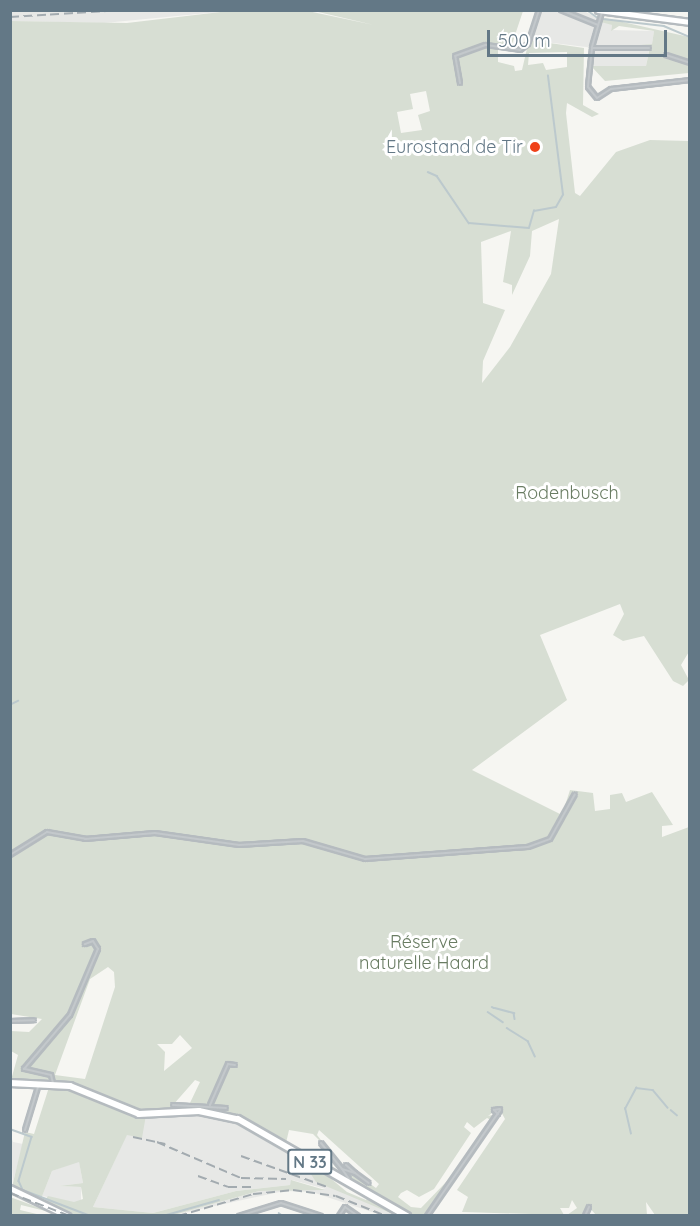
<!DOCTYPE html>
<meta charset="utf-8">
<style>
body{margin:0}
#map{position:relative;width:700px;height:1226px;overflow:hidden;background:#f6f6f2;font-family:Quicksand,sans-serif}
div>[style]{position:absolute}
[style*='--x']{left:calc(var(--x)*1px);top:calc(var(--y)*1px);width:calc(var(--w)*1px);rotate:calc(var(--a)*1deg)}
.built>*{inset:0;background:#e7e8e6}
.green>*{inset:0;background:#d7ded3}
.stream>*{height:1.5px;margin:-0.75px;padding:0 0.75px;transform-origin:0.75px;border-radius:0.75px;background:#bcc9cd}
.roads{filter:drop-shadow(2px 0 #b5bbbf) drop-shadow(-2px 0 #b5bbbf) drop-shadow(0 2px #b5bbbf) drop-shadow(0 -2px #b5bbbf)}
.minor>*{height:2px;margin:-1px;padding:0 1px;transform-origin:1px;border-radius:1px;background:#c3c8cb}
.secondary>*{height:4.5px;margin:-2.25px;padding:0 2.25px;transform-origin:2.25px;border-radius:2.25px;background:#fff}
.primary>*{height:6px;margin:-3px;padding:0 3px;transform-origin:3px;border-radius:3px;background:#fff}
.rail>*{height:1.5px;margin-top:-0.75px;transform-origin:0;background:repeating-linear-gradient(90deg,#a3abb0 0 9px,transparent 0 13.5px)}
.dots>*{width:16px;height:16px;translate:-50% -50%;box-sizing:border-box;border:3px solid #fff;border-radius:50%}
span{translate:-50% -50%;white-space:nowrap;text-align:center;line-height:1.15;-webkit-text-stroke:6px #fff;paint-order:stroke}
.shield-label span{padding:2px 4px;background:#fff;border:2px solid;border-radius:4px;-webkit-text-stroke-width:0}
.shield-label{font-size:16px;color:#637886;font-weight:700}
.poi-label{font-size:18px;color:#637886}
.right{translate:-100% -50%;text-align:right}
.park-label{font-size:18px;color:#697c62}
.frame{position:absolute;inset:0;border:12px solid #637886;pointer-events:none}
.scale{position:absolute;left:487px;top:30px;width:180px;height:27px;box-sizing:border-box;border:3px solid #637886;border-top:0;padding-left:8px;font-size:18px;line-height:21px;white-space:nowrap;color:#637886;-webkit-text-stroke:4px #fff;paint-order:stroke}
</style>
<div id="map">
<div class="built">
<div style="clip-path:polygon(10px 11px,229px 11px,104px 23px,11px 21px)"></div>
<div style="clip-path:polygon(537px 11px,584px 11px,612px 25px,611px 30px,654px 31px,652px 44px,641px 46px,650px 46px,646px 66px,607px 69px,591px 65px,594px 48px,529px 40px)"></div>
<div style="clip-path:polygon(215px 1113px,258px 1129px,318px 1177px,317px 1182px,400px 1215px,381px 1215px,312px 1192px,284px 1191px,174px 1215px,259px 1191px,326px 1189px,292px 1180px,290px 1185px,236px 1191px,153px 1213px,93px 1207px,127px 1134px,146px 1115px)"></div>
<div style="clip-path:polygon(10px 1133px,13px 1142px,23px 1144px,13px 1182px)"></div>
<div style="clip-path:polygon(79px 1161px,83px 1183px,59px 1186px,81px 1187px,81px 1204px,42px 1196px,52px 1171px)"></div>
</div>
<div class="green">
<div style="clip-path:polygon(evenodd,303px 10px,374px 25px,314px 11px,523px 11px,512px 44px,520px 50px,498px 50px,498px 62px,514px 66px,515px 71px,522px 70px,529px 40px,584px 48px,583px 105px,599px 114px,592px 117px,567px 103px,566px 113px,575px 193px,580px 196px,616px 152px,650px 140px,689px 141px,690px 650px,681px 665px,689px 680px,683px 686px,673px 681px,644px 636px,623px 641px,613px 635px,624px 614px,620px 604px,540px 635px,567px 700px,472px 770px,562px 815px,570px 790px,593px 793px,595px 811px,610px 809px,610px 795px,622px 793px,626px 802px,652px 792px,673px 825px,662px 826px,662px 837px,689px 827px,689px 1215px,655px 1215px,646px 1202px,647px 1215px,596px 1215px,588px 1206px,584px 1215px,567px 1215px,577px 1208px,572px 1200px,569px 1208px,560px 1208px,564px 1215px,462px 1212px,468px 1197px,457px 1190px,505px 1119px,499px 1108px,488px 1116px,496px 1114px,493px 1121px,487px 1118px,474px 1128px,467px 1122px,464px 1127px,471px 1133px,434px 1189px,419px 1197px,407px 1190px,401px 1193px,398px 1197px,411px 1207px,421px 1208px,448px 1180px,424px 1215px,411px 1215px,338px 1171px,345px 1166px,376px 1188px,379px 1184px,319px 1130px,317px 1135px,328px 1149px,313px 1134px,289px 1130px,286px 1143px,297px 1154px,258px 1129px,215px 1113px,146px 1115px,142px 1138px,127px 1135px,93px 1207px,153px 1213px,236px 1191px,290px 1185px,291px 1180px,325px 1190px,259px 1191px,174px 1215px,74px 1216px,45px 1200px,48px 1196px,74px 1202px,83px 1199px,81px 1187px,59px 1186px,83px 1183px,79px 1162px,52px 1171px,41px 1199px,12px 1187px,25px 1132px,34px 1134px,51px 1081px,11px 1080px,18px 1055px,11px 1051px,11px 1031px,29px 1032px,42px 1019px,11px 1014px,11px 21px,127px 23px,229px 11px,303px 10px,529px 53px,567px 52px,567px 67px,546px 70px,543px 63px,528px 65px,529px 53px,303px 10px,426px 91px,430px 111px,418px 115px,422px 130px,401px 133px,397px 112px,413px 109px,410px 94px,426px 91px,303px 10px,559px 219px,551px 274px,510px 347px,482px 383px,483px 361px,505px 310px,483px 303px,481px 242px,511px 231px,503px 282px,512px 285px,512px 295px,530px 256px,532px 231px,559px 219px,303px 10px,108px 967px,114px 972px,115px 987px,85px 1079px,55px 1075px,90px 979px,108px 967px,303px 10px,180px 1035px,192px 1048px,164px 1071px,165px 1052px,157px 1044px,172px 1044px,180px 1035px,303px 10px,195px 1080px,200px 1082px,189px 1105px,173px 1105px,195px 1080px)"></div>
<div style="clip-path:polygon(605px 18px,689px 37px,689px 73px,605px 81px,591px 66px,646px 66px,650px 47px,640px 45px,652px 44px,654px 31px,619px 26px,611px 31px,612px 25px,601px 22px)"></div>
<div style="clip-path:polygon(307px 1168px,318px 1168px,347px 1192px,366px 1200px,370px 1194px,396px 1209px,393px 1214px,316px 1182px)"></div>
<div style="clip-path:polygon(10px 1197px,56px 1214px,62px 1215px,21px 1205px,20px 1210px,41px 1215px,11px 1215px)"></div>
</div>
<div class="stream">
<div style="--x:587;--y:10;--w:14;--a:36"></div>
<div style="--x:603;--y:19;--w:61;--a:6.5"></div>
<div style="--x:664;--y:26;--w:28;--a:23"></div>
<div style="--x:428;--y:172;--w:10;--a:24"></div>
<div style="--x:437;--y:176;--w:57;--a:55.8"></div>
<div style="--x:469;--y:223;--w:60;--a:4.8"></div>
<div style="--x:529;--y:228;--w:18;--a:-74"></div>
<div style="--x:534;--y:211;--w:22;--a:-10"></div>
<div style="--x:556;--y:207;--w:14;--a:-60"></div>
<div style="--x:563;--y:195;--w:120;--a:-97.2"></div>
<div style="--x:10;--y:705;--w:9;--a:-27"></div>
<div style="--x:492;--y:1007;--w:2;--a:27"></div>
<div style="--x:495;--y:1008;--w:20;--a:15"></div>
<div style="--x:514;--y:1013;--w:6;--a:81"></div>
<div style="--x:488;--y:1012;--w:18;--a:34"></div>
<div style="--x:507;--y:1028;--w:25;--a:32"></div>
<div style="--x:528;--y:1041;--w:17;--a:65"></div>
<div style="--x:671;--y:1110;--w:8;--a:40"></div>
<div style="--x:10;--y:1129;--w:23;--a:20"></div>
<div style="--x:32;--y:1137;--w:46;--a:106.5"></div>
<div style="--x:19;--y:1181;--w:10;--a:66"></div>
<div style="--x:23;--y:1190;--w:70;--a:21"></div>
<div style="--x:88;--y:1215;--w:39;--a:1"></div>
<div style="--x:631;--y:1134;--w:26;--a:-103"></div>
<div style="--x:625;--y:1109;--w:24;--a:-62"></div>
<div style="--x:636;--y:1088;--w:17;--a:7"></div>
<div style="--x:653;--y:1090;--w:23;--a:50"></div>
<div style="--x:279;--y:1213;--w:5;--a:37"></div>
<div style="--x:163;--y:1216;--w:58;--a:-15.9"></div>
</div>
<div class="roads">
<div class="minor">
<div style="--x:561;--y:10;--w:40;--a:22"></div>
<div style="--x:602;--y:12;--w:37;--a:106"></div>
<div style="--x:592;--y:48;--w:57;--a:0"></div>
<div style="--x:592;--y:48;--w:39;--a:96"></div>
<div style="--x:588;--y:87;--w:14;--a:51"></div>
<div style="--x:597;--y:98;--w:17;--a:-33"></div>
<div style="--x:611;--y:89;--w:80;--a:-6.5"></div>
<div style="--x:666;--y:55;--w:25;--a:18"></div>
<div style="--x:460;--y:83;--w:27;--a:-100"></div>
<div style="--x:455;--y:56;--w:33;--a:-20"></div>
<div style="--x:486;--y:45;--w:34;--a:8"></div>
<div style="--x:520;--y:50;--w:10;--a:-37"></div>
<div style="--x:528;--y:44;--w:36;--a:-72"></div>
<div style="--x:10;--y:855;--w:44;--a:-31.9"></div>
<div style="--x:47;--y:832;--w:39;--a:10"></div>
<div style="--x:85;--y:839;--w:70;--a:-4.9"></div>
<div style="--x:155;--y:833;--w:85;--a:8.1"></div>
<div style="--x:239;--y:845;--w:64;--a:-3.6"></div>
<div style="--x:303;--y:841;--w:65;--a:16.2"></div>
<div style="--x:365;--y:859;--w:163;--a:-4.2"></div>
<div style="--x:528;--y:847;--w:23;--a:-20"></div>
<div style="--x:550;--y:839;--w:51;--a:-60.9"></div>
<div style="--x:10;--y:1021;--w:24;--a:-2"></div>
<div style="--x:53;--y:1083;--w:8;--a:-104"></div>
<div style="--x:51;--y:1075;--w:28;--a:-167"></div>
<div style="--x:24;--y:1069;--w:71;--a:-49.6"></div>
<div style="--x:70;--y:1015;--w:72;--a:-67"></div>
<div style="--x:98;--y:949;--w:9;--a:-122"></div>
<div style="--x:93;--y:941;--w:9;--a:159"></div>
<div style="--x:173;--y:1105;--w:53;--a:3.2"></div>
<div style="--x:210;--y:1105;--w:45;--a:-66.3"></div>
<div style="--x:228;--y:1064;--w:7;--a:8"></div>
<div style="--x:498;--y:1114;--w:6;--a:-135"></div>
<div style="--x:494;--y:1110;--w:6;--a:-9"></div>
<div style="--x:25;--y:1130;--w:45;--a:-73.2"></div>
<div style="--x:321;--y:1143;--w:33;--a:51"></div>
<div style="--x:346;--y:1165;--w:12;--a:42"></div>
<div style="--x:355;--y:1173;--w:14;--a:-163"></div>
<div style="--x:342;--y:1169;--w:12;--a:55"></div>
<div style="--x:355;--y:1173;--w:17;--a:36"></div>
<div style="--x:239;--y:1216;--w:44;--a:-17.2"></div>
<div style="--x:281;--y:1203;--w:42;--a:18"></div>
<div style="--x:339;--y:1216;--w:11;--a:-56"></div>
<div style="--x:345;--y:1207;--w:16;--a:35"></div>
<div style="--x:427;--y:1216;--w:129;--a:-55.4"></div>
<div style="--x:585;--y:1216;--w:10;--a:-66"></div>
</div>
<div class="secondary">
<div style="--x:598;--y:10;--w:93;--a:7.4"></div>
<div style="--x:10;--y:1188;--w:64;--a:25.8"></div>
</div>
<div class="primary">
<div style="--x:10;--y:1083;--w:60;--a:2.9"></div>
<div style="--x:70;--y:1086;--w:74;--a:22.1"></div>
<div style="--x:139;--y:1114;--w:60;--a:-2.9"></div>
<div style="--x:199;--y:1111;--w:40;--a:12"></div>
<div style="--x:238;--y:1119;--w:195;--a:29.9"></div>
</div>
</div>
<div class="rail">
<div style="--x:10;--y:17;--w:113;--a:-3.5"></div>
<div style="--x:133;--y:1137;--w:33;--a:12"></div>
<div style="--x:157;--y:1142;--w:91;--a:23.2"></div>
<div style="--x:241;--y:1178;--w:45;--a:1.3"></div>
<div style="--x:241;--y:1156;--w:91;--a:19.8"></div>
<div style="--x:198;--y:1176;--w:32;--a:20"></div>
<div style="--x:228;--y:1187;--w:25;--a:0"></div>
<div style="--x:10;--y:1193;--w:64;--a:21"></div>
<div style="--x:178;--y:1216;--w:78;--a:-16.3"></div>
<div style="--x:253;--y:1194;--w:40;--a:-5.7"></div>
<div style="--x:293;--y:1190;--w:43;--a:7.9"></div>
<div style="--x:336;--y:1196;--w:54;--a:21.8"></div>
</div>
<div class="dots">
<div style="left:535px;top:147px;background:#ef4119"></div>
</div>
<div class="shield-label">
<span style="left:310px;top:1162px">N 33</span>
</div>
<div class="poi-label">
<span class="right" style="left:523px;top:147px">Eurostand de Tir</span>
</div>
<div class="park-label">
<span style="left:567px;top:493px">Rodenbusch</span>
<span style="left:424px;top:953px">Réserve<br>naturelle Haard</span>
</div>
<div class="frame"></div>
<div class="scale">500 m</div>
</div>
